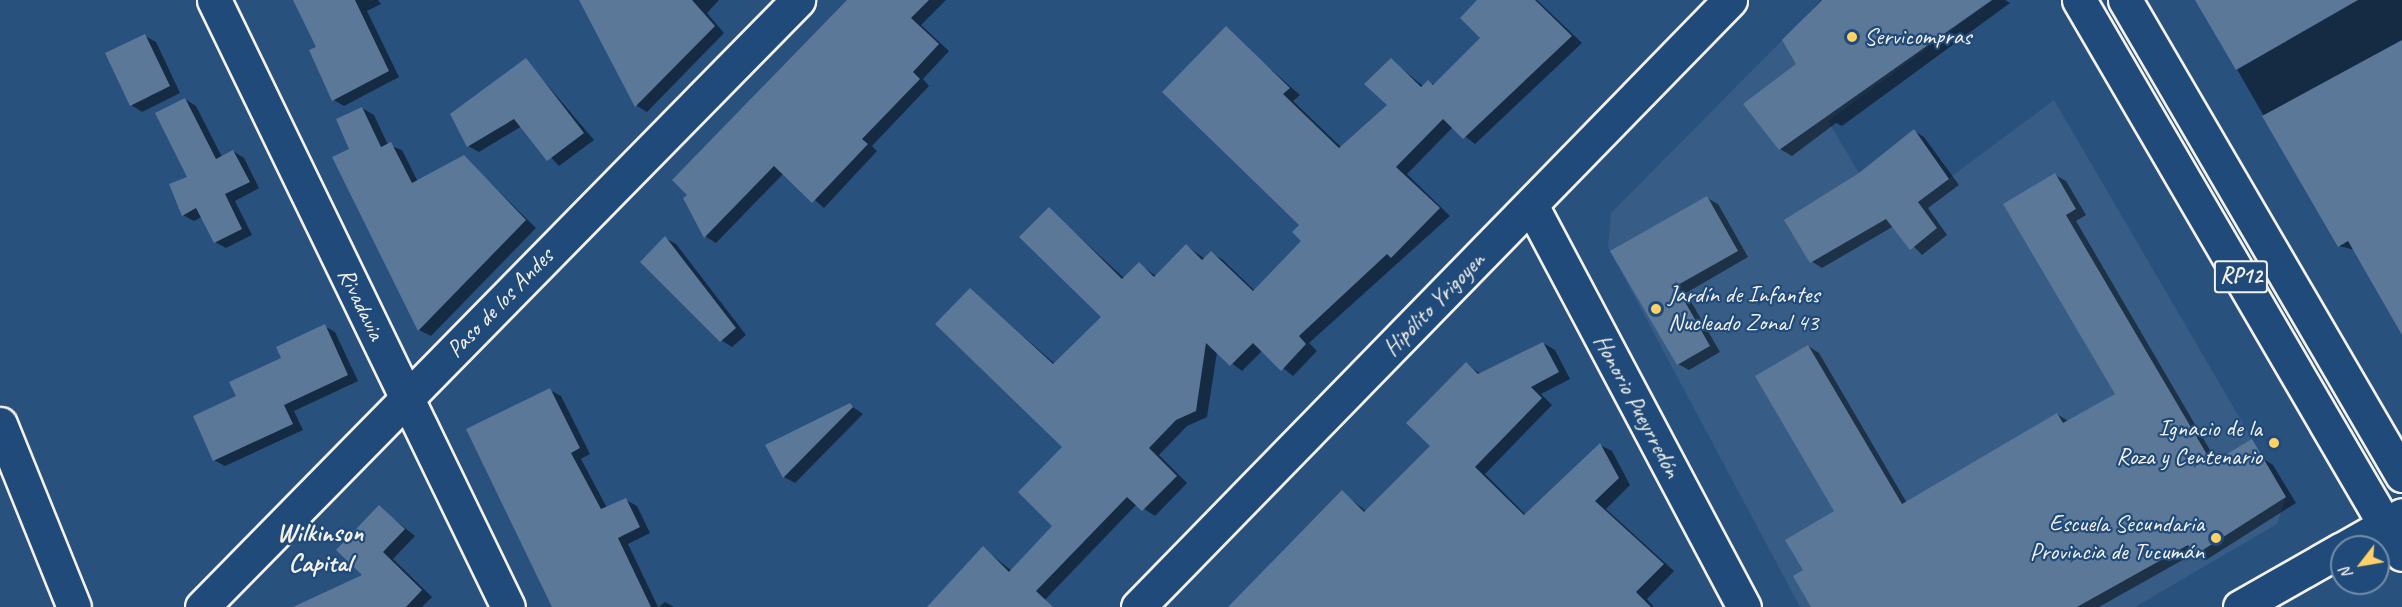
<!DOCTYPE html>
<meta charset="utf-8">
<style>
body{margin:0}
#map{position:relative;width:2402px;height:607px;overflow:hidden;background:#28517e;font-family:Caveat,sans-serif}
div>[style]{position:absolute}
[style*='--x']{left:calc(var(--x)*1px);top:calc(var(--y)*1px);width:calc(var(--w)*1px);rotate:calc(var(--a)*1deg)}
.built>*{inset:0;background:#375d86}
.shadow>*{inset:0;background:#0007}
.building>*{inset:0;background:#5b7899}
.roads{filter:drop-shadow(2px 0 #f4f1e8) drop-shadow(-2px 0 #f4f1e8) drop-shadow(0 2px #f4f1e8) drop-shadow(0 -2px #f4f1e8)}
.minor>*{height:33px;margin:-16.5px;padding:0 16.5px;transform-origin:16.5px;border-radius:16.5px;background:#1f4a7a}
.major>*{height:33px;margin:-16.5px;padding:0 16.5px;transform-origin:16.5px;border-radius:16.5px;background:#1f4a7a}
.dots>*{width:16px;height:16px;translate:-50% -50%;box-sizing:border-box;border:3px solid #1f4a7a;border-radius:50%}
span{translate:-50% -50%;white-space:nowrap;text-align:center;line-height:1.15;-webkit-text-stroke:4.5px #1f4a7a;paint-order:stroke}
.shield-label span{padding:2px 4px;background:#1f4a7a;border:2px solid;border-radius:4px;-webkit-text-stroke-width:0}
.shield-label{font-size:22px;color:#f4f1e8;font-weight:700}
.poi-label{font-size:24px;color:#f4f1e8}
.left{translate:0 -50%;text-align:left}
.right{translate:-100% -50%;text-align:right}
.street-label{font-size:24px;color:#f4f1e8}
.neighbourhood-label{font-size:26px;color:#f4f1e8;font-weight:700}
.north{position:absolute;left:2330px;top:535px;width:60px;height:60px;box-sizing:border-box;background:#1f4a7a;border:2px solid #748da6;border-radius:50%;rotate:239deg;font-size:16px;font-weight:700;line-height:24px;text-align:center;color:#f4f1e8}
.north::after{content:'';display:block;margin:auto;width:21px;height:27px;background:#ffd166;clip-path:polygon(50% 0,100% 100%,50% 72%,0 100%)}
</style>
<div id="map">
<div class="built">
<div style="clip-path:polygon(1822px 0,1993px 0,1828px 121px,1889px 223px,2054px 100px,2286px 497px,2277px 524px,2135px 607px,1800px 607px,1608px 247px,1611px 213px)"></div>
</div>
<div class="shadow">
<div style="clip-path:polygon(294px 0,378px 0,381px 4px,367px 11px,399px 77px,344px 106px,334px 100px,318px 47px)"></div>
<div style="clip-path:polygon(589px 0,719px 0,707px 13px,724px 33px,647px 112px,637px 106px,582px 4px)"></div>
<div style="clip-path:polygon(849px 0,946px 0,921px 25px,949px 51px,923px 79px,929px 86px,872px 146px,877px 151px,824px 208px,784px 173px,716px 243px,706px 237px,685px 198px)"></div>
<div style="clip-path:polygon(1479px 0,1537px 0,1582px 43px,1475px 144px,1453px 127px,1407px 174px,1450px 216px,1309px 343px,1317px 351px,1293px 376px,1262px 351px,1242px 371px,1217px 352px,1207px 417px,1187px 426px,1159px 455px,1187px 483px,1155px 516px,1137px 504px,1038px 607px,928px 607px,983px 548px,1012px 571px,1054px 526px,1064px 447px,970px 290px,1055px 364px,1104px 317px,1049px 209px,1125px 279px,1139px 264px,1156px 276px,1187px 246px,1205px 259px,1211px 253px,1222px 259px,1255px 291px,1303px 241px,1302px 225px,1231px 34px,1300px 95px,1293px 101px,1342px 148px,1389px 105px,1391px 60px,1423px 86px,1428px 82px,1435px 85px,1482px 38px)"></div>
<div style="clip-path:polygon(1821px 0,2005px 0,2010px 3px,1842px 126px,1836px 123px,1792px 156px,1780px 149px,1798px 64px,1784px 40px)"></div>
<div style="clip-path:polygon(2197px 0,2402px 0,2402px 322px,2355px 250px,2339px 246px)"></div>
<div style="clip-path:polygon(145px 36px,156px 42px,180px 93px,142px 112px,131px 105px)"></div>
<div style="clip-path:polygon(526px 60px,594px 140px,559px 166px,522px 126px,479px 152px,468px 146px)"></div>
<div style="clip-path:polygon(185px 99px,196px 106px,222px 157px,233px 151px,244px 158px,259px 188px,235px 201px,252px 235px,226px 248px,215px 242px,202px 217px,194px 221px,183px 215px,189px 177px)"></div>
<div style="clip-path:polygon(362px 108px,374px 115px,388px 145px,402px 150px,418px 182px,464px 157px,536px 228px,431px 336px,419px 330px,334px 157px,351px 150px)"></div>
<div style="clip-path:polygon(1914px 131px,1924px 137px,1959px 185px,1928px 208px,1947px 235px,1922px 255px,1894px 226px,1822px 268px,1811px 261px,1860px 174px)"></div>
<div style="clip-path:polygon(2055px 175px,2066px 181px,2086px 215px,2076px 221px,2217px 462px,2262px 458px,2273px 465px,2296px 503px,2206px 560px,2195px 553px,2099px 607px,1813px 607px,1805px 571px,1836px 511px,1808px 346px,1819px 353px,1907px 503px,2057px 414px,2068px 421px,2117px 395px,2005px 204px)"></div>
<div style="clip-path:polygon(1707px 198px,1718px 204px,1748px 257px,1686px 293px,1720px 352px,1689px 370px,1678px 364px,1612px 251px)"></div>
<div style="clip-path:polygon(665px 238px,676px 244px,746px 335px,732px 347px,721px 340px)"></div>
<div style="clip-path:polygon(324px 326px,335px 332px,358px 381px,294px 411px,303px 430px,225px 466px,214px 460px,238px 397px)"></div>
<div style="clip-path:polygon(1543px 343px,1555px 350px,1570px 379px,1541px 394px,1552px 405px,1485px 474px,1526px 515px,1600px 445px,1612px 451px,1630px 485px,1606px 509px,1674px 571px,1647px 599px,1654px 607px,1231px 607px,1342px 492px,1367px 512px,1432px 446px,1466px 364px,1481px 374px)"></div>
<div style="clip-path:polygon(550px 390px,561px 396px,590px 454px,581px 459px,607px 508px,626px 500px,637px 506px,650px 533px,628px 544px,658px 607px,554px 607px)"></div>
<div style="clip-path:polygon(850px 405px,863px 414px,795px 483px,784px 477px,767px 446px)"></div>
<div style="clip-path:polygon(379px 507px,415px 536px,393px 559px,432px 597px,422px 607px,297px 607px,365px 575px)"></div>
<div style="clip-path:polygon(665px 602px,674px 607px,659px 607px)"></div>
</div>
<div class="building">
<div style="clip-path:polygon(293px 0,355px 0,389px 71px,332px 101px,309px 50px,316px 47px)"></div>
<div style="clip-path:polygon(579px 0,692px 0,715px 26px,635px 107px)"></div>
<div style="clip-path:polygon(847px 0,929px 0,911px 18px,939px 44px,913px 72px,920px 79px,862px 139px,868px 144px,812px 203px,774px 166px,704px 238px,683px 198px,687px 195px,672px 180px)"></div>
<div style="clip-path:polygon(1477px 0,1535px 0,1572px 36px,1463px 139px,1443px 119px,1396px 167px,1440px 208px,1391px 258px,1387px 254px,1299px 336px,1306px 344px,1281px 371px,1253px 343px,1230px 366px,1206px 343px,1196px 411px,1176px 420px,1149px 448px,1177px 476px,1142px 511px,1127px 497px,1036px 591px,1053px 607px,927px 607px,983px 546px,1009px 572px,1052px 526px,1018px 492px,1062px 447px,935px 324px,970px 288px,1053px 364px,1101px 317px,1019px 237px,1049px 207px,1122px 279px,1139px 262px,1154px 277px,1186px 244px,1202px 260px,1211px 251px,1253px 291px,1301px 241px,1292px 232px,1299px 225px,1162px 92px,1226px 26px,1290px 88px,1283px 94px,1339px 148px,1387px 105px,1364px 84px,1391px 58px,1421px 87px,1428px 80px,1433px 85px,1480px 38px,1460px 18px)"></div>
<div style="clip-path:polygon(1822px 0,1992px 0,1779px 150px,1743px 104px,1796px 64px,1782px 40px)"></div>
<div style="clip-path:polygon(2195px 0,2358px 0,2236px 70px)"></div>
<div style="clip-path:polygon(145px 34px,170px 86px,130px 106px,105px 53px)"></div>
<div style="clip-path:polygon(2402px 40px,2402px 335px,2348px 241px,2338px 247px,2262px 116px)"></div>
<div style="clip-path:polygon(526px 58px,584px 133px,547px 161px,514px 119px,467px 147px,450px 114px)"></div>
<div style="clip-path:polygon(185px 98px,216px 159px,233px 150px,250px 182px,225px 194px,242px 229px,214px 243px,196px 208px,182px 216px,169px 184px,187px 177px,155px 113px)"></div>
<div style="clip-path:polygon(362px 107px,381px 147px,391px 142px,412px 183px,464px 155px,526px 220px,418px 331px,332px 157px,349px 149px,336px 119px)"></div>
<div style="clip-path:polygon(1914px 129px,1949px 179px,1918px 202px,1937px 228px,1910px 250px,1886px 219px,1810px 263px,1784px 220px,1859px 173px)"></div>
<div style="clip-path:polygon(2055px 173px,2076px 209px,2066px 215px,2212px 463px,2252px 439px,2286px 497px,2195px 555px,2188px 545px,2077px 607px,1811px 607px,1793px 576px,1803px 570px,1785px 540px,1834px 511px,1755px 376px,1808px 345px,1902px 504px,2057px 413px,2063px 423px,2115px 394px,2003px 204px)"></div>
<div style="clip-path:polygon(1707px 196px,1738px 251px,1676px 286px,1710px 346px,1677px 365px,1610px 251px)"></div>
<div style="clip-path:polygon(665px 236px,736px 328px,720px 342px,640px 262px)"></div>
<div style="clip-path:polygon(325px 324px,348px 375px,284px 405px,293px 424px,213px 461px,193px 416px,236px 396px,229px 382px,281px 358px,276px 347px)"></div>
<div style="clip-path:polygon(1543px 342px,1559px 372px,1531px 387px,1542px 398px,1475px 467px,1524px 515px,1600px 443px,1619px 478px,1595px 501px,1664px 564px,1636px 592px,1651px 607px,1228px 607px,1342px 490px,1364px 512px,1430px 446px,1406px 423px,1466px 362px,1478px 374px)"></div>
<div style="clip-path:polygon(550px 388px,580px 448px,571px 453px,601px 509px,626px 498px,640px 527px,618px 538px,651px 607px,552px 607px,466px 429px)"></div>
<div style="clip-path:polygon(850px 403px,853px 407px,783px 478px,765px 445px)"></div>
<div style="clip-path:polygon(379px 505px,405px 529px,383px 552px,422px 590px,406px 607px,293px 607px,362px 575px,336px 550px)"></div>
</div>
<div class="roads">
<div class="minor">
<div style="--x:214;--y:0;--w:674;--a:64.16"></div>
<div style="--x:1531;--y:205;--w:455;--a:62.1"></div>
<div style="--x:0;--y:424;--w:197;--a:68"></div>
<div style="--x:2346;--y:547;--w:64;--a:-29.7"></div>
<div style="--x:202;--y:607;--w:851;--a:-45.52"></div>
<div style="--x:2240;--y:607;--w:117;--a:-29.6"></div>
</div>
<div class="major">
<div style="--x:2079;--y:0;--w:641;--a:59.76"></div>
<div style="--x:2125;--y:0;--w:550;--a:59.75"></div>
<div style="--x:1138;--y:607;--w:848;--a:-45.72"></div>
</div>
</div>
<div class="dots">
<div style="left:1852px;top:37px;background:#ffd166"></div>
<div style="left:1656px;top:309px;background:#ffd166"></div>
<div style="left:2274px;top:443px;background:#ffd166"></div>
<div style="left:2216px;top:538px;background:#ffd166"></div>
</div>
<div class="shield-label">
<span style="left:2241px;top:277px">RP12</span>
</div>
<div class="poi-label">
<span class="left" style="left:1864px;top:37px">Servicompras</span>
<span class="left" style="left:1668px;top:309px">Jardín de Infantes<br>Nucleado Zonal 43</span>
<span class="right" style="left:2262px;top:443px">Ignacio de la<br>Roza y Centenario</span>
<span class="right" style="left:2204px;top:538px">Escuela Secundaria<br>Provincia de Tucumán</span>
</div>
<div class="street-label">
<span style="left:500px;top:303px;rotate:-46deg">Paso de los Andes</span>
<span style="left:361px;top:304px;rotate:64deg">Rivadavia</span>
<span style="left:1434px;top:304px;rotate:-46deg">Hipólito Yrigoyen</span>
<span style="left:1637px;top:406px;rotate:62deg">Honorio Pueyrredón</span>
</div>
<div class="neighbourhood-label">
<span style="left:320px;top:548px">Wilkinson<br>Capital</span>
</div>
<div class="north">N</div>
</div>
